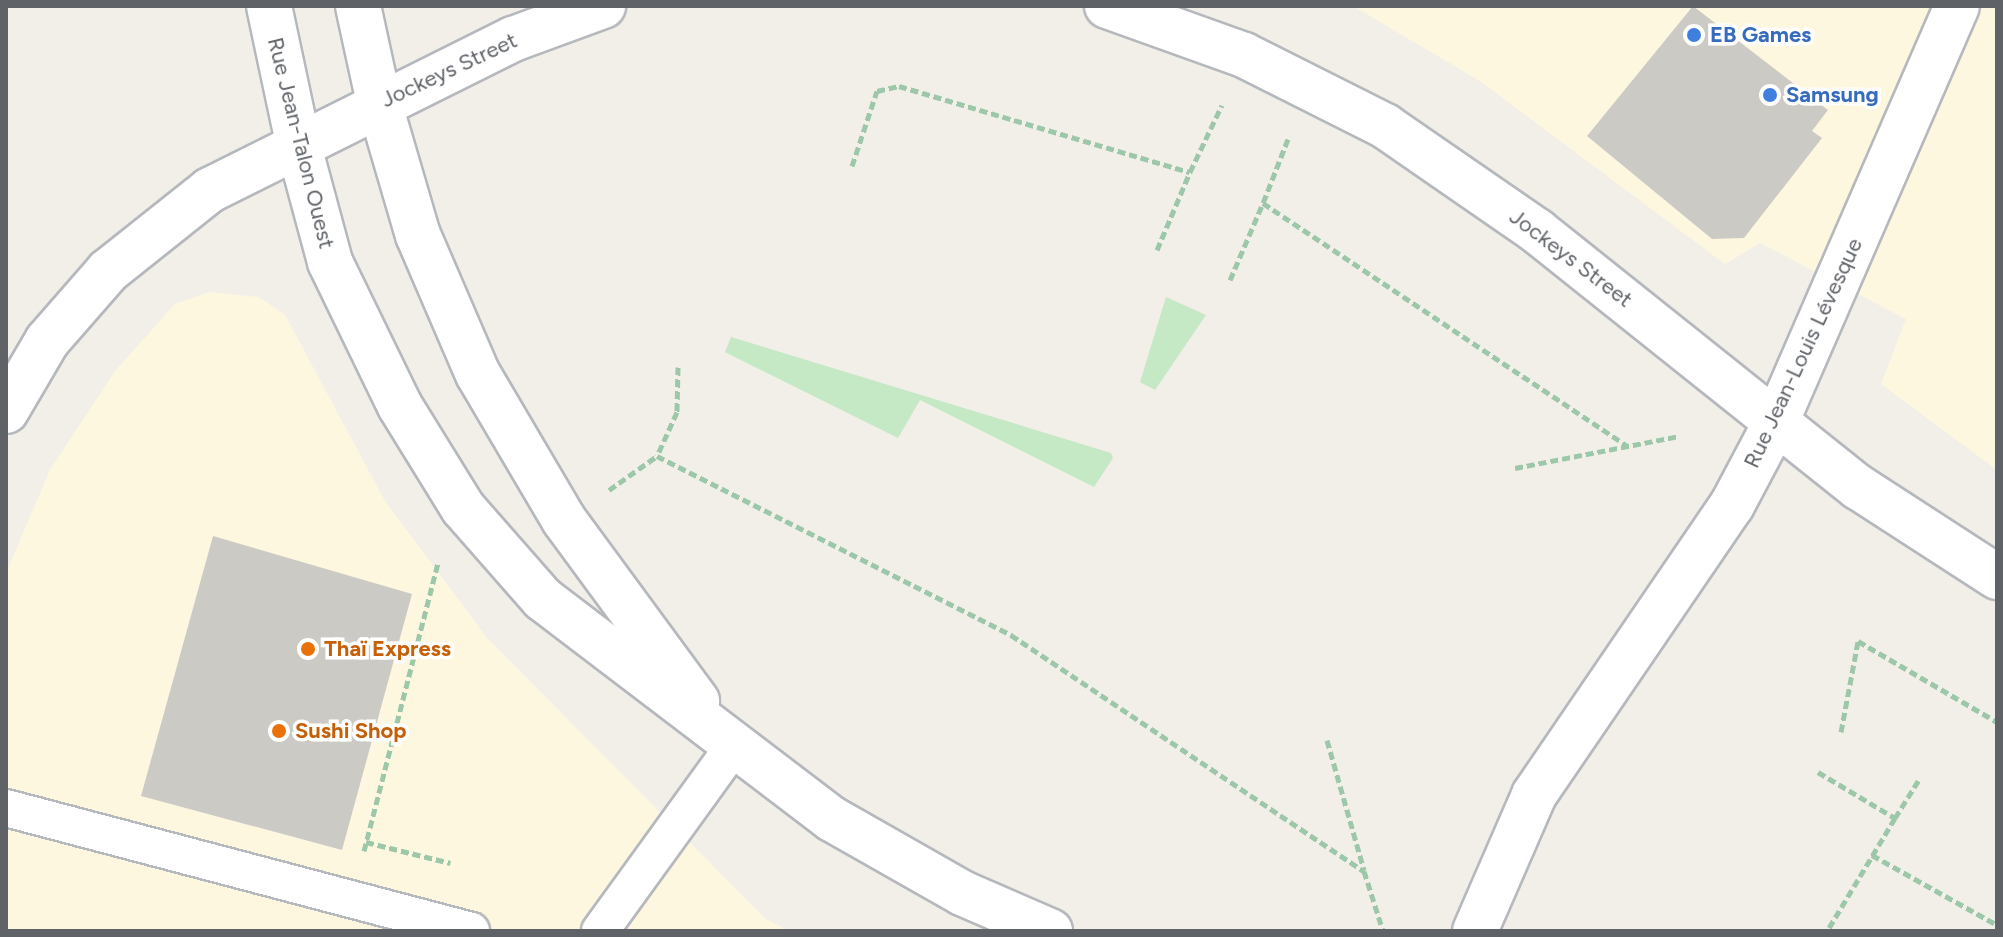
<!DOCTYPE html>
<meta charset="utf-8">
<style>
body{margin:0}
#map{position:relative;width:2003px;height:937px;overflow:hidden;background:#f1efe8;font-family:Figtree,sans-serif}
div>[style]{position:absolute}
[style*='--x']{left:calc(var(--x)*1px);top:calc(var(--y)*1px);width:calc(var(--w)*1px);rotate:calc(var(--a)*1deg)}
.commercial>*{inset:0;background:#fef7e0}
.green>*{inset:0;background:#c5e8c5}
.building>*{inset:0;background:#cccac5}
.path>*{height:5px;margin-top:-2.5px;transform-origin:0;background:repeating-linear-gradient(90deg,#9cc7a9 0 8px,transparent 0 12px)}
.roads{filter:drop-shadow(2px 0 #b5b8bc) drop-shadow(-2px 0 #b5b8bc) drop-shadow(0 2px #b5b8bc) drop-shadow(0 -2px #b5b8bc)}
.service>*{height:36px;margin:-18px;padding:0 18px;transform-origin:18px;border-radius:18px;background:#fff}
.minor>*{height:44px;margin:-22px;padding:0 22px;transform-origin:22px;border-radius:22px;background:#fff}
.tertiary>*{height:44px;margin:-22px;padding:0 22px;transform-origin:22px;border-radius:22px;background:#fff}
.dots>*{width:22px;height:22px;translate:-50% -50%;box-sizing:border-box;border:4px solid #fff;border-radius:50%}
span{translate:-50% -50%;white-space:nowrap;text-align:center;line-height:1.15;-webkit-text-stroke:7px #fff;paint-order:stroke}
.shop-label{font-size:22px;color:#366cbe;font-weight:700}
.left{translate:0 -50%;text-align:left}
.street-label{font-size:22px;color:#5f6368}
.food-label{font-size:22px;color:#c56008;font-weight:700}
.frame{position:absolute;inset:0;border:8px solid #5f6368;pointer-events:none}
</style>
<div id="map">
<div class="commercial">
<div style="clip-path:polygon(1353px 6px,1997px 6px,1997px 470px,1881px 384px,1906px 319px,1760px 243px,1725px 264px,1480px 81px)"></div>
<div style="clip-path:polygon(209px 292px,259px 297px,285px 315px,385px 501px,487px 638px,766px 919px,789px 931px,6px 931px,6px 573px,50px 470px,115px 371px,175px 304px)"></div>
</div>
<div class="green">
<div style="clip-path:polygon(1166px 297px,1206px 315px,1155px 390px,1140px 382px)"></div>
<div style="clip-path:polygon(731px 337px,1111px 453px,1113px 458px,1094px 487px,920px 400px,898px 438px,725px 352px)"></div>
</div>
<div class="building">
<div style="clip-path:polygon(1693px 6px,1828px 110px,1812px 131px,1822px 138px,1744px 238px,1712px 239px,1587px 136px)"></div>
<div style="clip-path:polygon(213px 536px,412px 594px,342px 850px,141px 796px)"></div>
</div>
<div class="path">
<div style="--x:1288;--y:139;--w:69;--a:111.3"></div>
<div style="--x:1263;--y:203;--w:438;--a:33.7"></div>
<div style="--x:852;--y:166;--w:79;--a:-71.6"></div>
<div style="--x:877;--y:91;--w:23;--a:-13"></div>
<div style="--x:899;--y:86;--w:303;--a:16.5"></div>
<div style="--x:1190;--y:172;--w:74;--a:-64.5"></div>
<div style="--x:1157;--y:250;--w:85;--a:-67.1"></div>
<div style="--x:1230;--y:280;--w:84;--a:-66.8"></div>
<div style="--x:678;--y:367;--w:45;--a:91.3"></div>
<div style="--x:677;--y:412;--w:48;--a:114.4"></div>
<div style="--x:657;--y:456;--w:397;--a:26.8"></div>
<div style="--x:1011;--y:635;--w:425;--a:33.8"></div>
<div style="--x:1364;--y:871;--w:63;--a:72.4"></div>
<div style="--x:1515;--y:468;--w:167;--a:-11"></div>
<div style="--x:609;--y:490;--w:59;--a:-35.3"></div>
<div style="--x:1841;--y:732;--w:93;--a:-79.4"></div>
<div style="--x:1858;--y:641;--w:161;--a:30.2"></div>
<div style="--x:1327;--y:740;--w:135;--a:74.1"></div>
<div style="--x:1818;--y:772;--w:90;--a:30.9"></div>
<div style="--x:1895;--y:818;--w:132;--a:121"></div>
<div style="--x:1895;--y:818;--w:47;--a:-58"></div>
<div style="--x:366;--y:842;--w:87;--a:14"></div>
<div style="--x:364;--y:851;--w:298;--a:-75.6"></div>
<div style="--x:1872;--y:855;--w:143;--a:29.2"></div>
</div>
<div class="roads">
<div class="service">
<div style="--x:6;--y:808;--w:481;--a:14.8"></div>
<div style="--x:600;--y:931;--w:228;--a:-54.1"></div>
</div>
<div class="minor">
<div style="--x:269;--y:6;--w:140;--a:78"></div>
<div style="--x:358;--y:6;--w:98;--a:77.7"></div>
<div style="--x:1107;--y:6;--w:145;--a:19.7"></div>
<div style="--x:1244;--y:55;--w:158;--a:26.7"></div>
<div style="--x:1385;--y:126;--w:185;--a:34.6"></div>
<div style="--x:1537;--y:231;--w:411;--a:38.6"></div>
<div style="--x:1858;--y:487;--w:166;--a:32.9"></div>
<div style="--x:6;--y:411;--w:81;--a:-59.6"></div>
<div style="--x:47;--y:341;--w:93;--a:-48.9"></div>
<div style="--x:108;--y:271;--w:130;--a:-38.5"></div>
<div style="--x:210;--y:190;--w:339;--a:-26.5"></div>
<div style="--x:513;--y:39;--w:96;--a:-20.1"></div>
<div style="--x:1475;--y:931;--w:148;--a:-66.5"></div>
<div style="--x:1534;--y:795;--w:351;--a:-55.7"></div>
<div style="--x:1732;--y:505;--w:96;--a:-62.1"></div>
<div style="--x:1777;--y:420;--w:451;--a:-66.5"></div>
</div>
<div class="tertiary">
<div style="--x:379;--y:102;--w:139;--a:73.7"></div>
<div style="--x:418;--y:235;--w:151;--a:66.7"></div>
<div style="--x:478;--y:374;--w:169;--a:59.5"></div>
<div style="--x:564;--y:520;--w:225;--a:53.7"></div>
<div style="--x:298;--y:143;--w:123;--a:74.9"></div>
<div style="--x:330;--y:262;--w:160;--a:64.1"></div>
<div style="--x:400;--y:406;--w:120;--a:58.3"></div>
<div style="--x:463;--y:508;--w:121;--a:48.7"></div>
<div style="--x:543;--y:599;--w:363;--a:37.3"></div>
<div style="--x:832;--y:819;--w:150;--a:29.6"></div>
<div style="--x:962;--y:893;--w:96;--a:23.4"></div>
</div>
</div>
<div class="dots">
<div style="left:1694px;top:35px;background:#3f7fe0"></div>
<div style="left:1770px;top:95px;background:#3f7fe0"></div>
<div style="left:308px;top:649px;background:#e8710a"></div>
<div style="left:279px;top:731px;background:#e8710a"></div>
</div>
<div class="shop-label">
<span class="left" style="left:1710px;top:35px">EB Games</span>
<span class="left" style="left:1786px;top:95px">Samsung</span>
</div>
<div class="street-label">
<span style="left:449px;top:70px;rotate:-25deg">Jockeys Street</span>
<span style="left:301px;top:143px;rotate:76deg">Rue Jean-Talon Ouest</span>
<span style="left:1571px;top:258px;rotate:37deg">Jockeys Street</span>
<span style="left:1803px;top:353px;rotate:-65deg">Rue Jean-Louis Lévesque</span>
</div>
<div class="food-label">
<span class="left" style="left:324px;top:649px">Thaï Express</span>
<span class="left" style="left:295px;top:731px">Sushi Shop</span>
</div>
<div class="frame"></div>
</div>
